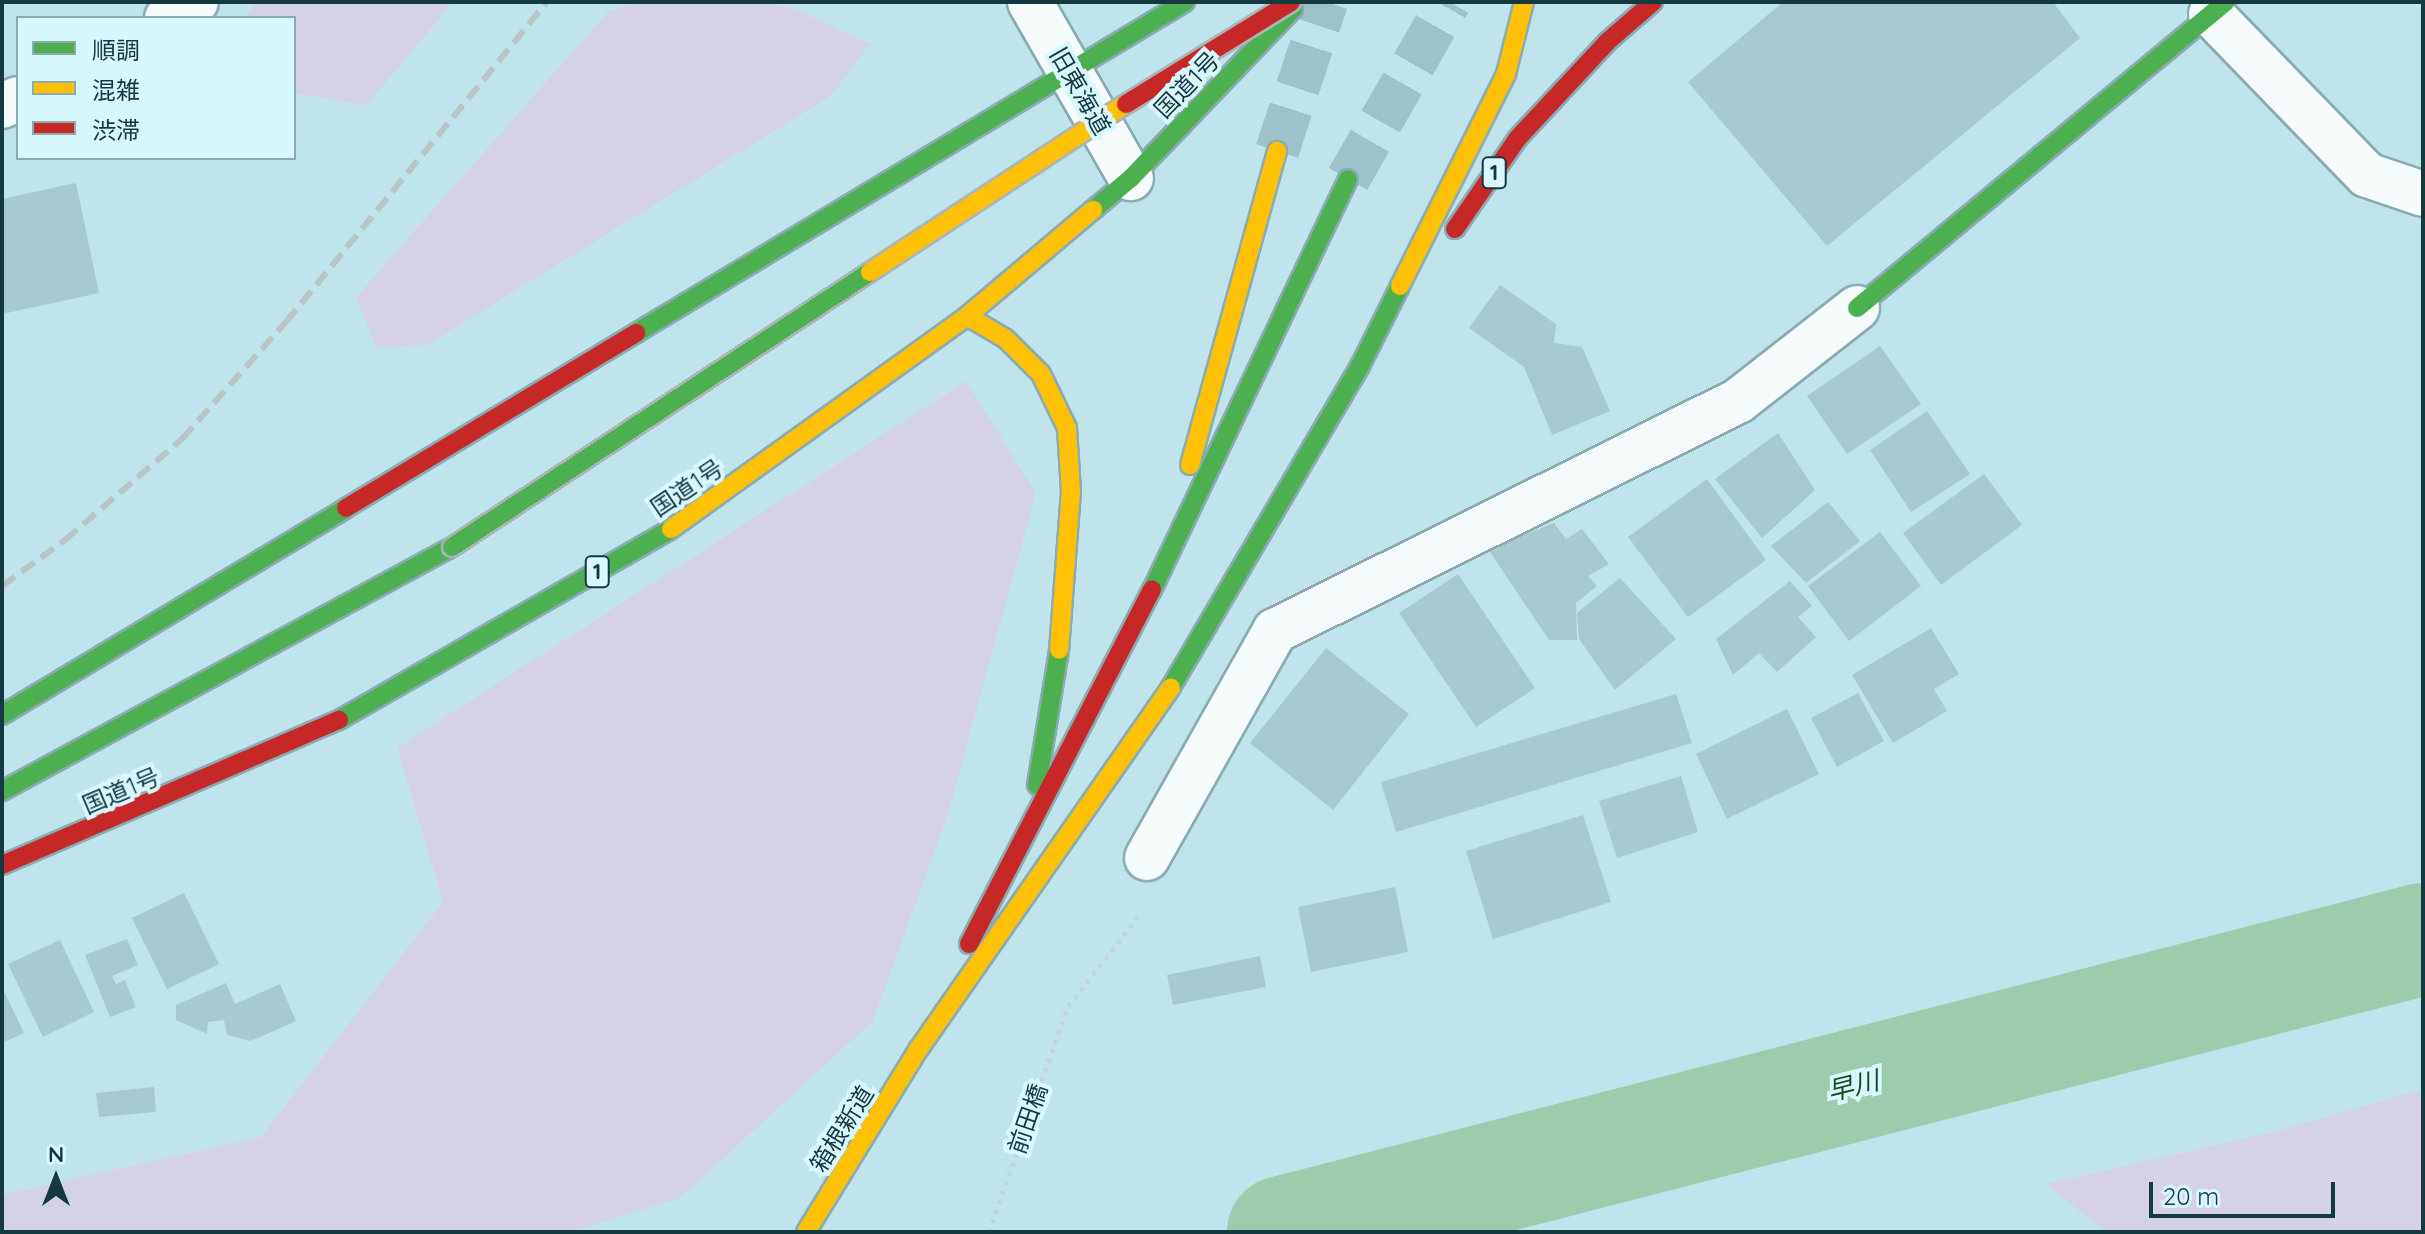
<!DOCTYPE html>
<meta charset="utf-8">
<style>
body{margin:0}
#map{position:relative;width:2425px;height:1234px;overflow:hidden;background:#c0e4eb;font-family:Quicksand,"Noto Sans JP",sans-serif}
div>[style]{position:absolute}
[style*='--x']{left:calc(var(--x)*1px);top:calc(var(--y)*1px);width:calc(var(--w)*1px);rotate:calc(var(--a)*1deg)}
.green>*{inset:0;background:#d5d2e7}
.river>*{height:112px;margin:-56px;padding:0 56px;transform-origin:56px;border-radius:56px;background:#9bccad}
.building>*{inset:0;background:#a8c9cf}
.highway-tunnel>*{height:44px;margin-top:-22px;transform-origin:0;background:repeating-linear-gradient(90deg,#9ec2c9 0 44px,transparent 0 66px)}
.path>*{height:5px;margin-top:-2.5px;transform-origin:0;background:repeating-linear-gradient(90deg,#c7d2d5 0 4px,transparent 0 10px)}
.roads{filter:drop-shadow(2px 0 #89abb1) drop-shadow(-2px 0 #89abb1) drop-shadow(0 2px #89abb1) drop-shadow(0 -2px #89abb1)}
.street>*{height:44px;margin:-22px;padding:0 22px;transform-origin:22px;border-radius:22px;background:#f6fbfc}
.fast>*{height:18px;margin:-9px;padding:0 9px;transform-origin:9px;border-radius:9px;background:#4caf50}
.slow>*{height:18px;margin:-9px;padding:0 9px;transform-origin:9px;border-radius:9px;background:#ffc107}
.jam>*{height:18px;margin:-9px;padding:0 9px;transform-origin:9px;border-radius:9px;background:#c62828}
.rail>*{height:6px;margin-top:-3px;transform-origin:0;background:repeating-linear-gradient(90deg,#bac5c6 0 16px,transparent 0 24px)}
.bridges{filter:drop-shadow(2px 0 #abb4b6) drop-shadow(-2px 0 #abb4b6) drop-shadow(0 2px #abb4b6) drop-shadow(0 -2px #abb4b6)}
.fast-bridge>*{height:18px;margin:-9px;padding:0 9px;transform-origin:9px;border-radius:9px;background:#4caf50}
.slow-bridge>*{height:18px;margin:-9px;padding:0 9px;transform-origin:9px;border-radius:9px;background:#ffc107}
.jam-bridge>*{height:18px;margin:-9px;padding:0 9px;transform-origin:9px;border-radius:9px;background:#c62828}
span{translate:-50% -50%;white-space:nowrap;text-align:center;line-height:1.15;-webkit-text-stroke:8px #d8f8fe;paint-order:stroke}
.shield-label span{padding:2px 6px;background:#d8f8fe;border:2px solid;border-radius:6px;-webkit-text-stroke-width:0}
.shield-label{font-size:22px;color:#143a3f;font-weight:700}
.street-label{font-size:24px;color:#143a3f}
.water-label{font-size:26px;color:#124d22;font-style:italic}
.frame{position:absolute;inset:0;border:4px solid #143a3f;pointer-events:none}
.legend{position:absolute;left:16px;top:16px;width:280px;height:144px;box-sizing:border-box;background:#d8f8fe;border:2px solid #8aacb2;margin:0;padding:10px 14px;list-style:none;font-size:24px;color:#143a3f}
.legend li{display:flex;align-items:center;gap:16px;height:40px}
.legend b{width:40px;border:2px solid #8aacb2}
.north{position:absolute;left:16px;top:1138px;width:80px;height:80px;-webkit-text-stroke:6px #d8f8fe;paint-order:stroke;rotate:0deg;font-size:22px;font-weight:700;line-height:32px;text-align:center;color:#143a3f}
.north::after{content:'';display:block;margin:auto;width:28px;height:36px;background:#143a3f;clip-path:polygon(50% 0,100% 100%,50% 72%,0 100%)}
.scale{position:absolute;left:2149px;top:1182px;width:186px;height:36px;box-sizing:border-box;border:4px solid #143a3f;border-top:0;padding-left:10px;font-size:24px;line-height:28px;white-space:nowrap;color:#143a3f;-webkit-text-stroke:6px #d8f8fe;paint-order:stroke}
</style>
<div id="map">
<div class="green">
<div style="clip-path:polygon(256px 2px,453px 2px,367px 105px,294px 93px,294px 18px,245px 18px)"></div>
<div style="clip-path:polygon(638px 2px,765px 2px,797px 10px,870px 44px,831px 96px,427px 345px,377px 349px,356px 297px,608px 12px)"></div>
<div style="clip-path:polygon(966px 381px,1036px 493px,947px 817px,873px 1021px,680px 1198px,569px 1232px,2px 1232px,2px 1195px,261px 1137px,443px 902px,397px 748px)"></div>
<div style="clip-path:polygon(2423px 1089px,2423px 1232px,2106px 1232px,2046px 1184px,2273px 1132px)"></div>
</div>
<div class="river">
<div style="--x:1283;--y:1232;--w:1177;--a:-14.41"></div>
</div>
<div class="building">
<div style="clip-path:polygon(1783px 2px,2053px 2px,2080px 38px,1827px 246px,1688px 82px)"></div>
<div style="clip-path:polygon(76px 183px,99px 293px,2px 314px,2px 199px)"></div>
<div style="clip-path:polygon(1500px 285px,1556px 324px,1554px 343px,1582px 347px,1610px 411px,1552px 435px,1524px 367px,1469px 328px)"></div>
<div style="clip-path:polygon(1880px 346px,1921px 404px,1847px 454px,1807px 396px)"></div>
<div style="clip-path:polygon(1927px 411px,1970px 474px,1911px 512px,1870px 450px)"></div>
<div style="clip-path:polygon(1778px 433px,1815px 490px,1762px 538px,1715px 479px)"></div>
<div style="clip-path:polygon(1984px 474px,2022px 525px,1941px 585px,1903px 533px)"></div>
<div style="clip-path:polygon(1707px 479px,1766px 560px,1688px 617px,1628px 537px)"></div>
<div style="clip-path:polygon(1828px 502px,1860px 541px,1806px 583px,1771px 546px)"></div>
<div style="clip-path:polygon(1554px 523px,1566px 539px,1582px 529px,1609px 564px,1588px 576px,1597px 586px,1576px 603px,1577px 640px,1549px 640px,1488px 549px)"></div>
<div style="clip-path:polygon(1880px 532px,1921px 586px,1849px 641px,1808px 586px)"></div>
<div style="clip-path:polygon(1458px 574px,1535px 688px,1476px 727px,1399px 613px)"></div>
<div style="clip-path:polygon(1620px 578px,1676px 639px,1615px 690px,1579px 639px,1577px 613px)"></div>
<div style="clip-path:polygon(1790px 581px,1812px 606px,1798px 617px,1816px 637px,1777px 672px,1759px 653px,1733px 675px,1716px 639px)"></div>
<div style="clip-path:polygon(1931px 628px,1959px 674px,1934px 689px,1947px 711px,1893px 743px,1852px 675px)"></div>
<div style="clip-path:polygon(1326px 648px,1409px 714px,1333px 810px,1250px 743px)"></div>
<div style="clip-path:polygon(1858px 693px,1884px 741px,1837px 767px,1811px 718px)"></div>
<div style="clip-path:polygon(1676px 694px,1692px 743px,1396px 832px,1381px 782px)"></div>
<div style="clip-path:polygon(1787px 709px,1819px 774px,1727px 819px,1696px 754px)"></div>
<div style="clip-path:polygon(1681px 776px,1698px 832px,1617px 858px,1599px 801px)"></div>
<div style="clip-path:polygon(1583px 815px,1611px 902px,1493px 939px,1466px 851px)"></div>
<div style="clip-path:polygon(1395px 887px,1408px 952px,1311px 972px,1298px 907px)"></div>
<div style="clip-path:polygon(184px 893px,219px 964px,167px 989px,132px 918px)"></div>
<div style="clip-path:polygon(127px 939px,138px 965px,112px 976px,116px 984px,125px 980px,136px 1007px,110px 1017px,85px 955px)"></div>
<div style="clip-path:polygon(60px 940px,94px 1012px,43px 1037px,8px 964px)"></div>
<div style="clip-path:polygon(1260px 956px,1266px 987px,1173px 1005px,1167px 975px)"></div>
<div style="clip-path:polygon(226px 983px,235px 1004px,280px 984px,296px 1021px,251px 1041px,227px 1035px,224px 1020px,208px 1022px,207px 1034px,176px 1020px,176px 1005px)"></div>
<div style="clip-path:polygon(2px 987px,24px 1033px,2px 1043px)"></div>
<div style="clip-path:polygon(154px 1087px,156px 1112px,99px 1117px,96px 1093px)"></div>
</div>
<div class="highway-tunnel">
<div style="--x:1277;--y:151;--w:157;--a:-71.8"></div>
<div style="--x:1348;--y:179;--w:204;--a:-60.3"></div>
</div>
<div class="path">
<div style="--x:989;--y:1232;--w:239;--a:-70.7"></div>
<div style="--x:1068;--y:1006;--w:120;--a:-51.8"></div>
</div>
<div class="roads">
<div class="street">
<div style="--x:1030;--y:2;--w:203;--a:60.2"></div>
<div style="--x:2211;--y:14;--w:224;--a:45.9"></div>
<div style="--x:2367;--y:175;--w:59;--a:18.7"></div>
<div style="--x:167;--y:18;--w:33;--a:-29"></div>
<div style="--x:2;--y:106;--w:17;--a:-24"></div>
<div style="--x:1147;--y:858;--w:261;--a:-60.6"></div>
<div style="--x:1275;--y:631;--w:517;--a:-26.42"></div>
<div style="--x:1738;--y:401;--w:151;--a:-38"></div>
</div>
<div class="fast">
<div style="--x:1093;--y:210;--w:50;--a:-40.1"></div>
<div style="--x:1131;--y:178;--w:234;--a:-46.2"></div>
<div style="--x:1857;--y:308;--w:479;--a:-39.7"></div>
<div style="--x:636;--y:333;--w:641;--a:-31.09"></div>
<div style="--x:1152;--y:590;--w:455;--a:-64.5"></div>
<div style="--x:1171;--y:687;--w:373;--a:-59.5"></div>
<div style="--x:1360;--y:366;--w:89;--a:-63.4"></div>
<div style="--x:2;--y:715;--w:401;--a:-31"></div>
<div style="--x:339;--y:720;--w:383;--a:-29.9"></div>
<div style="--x:1037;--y:785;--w:137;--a:-80.7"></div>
<div style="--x:2;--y:791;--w:512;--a:-28.47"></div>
</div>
<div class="slow">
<div style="--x:1400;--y:286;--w:237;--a:-63.4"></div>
<div style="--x:1506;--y:74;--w:74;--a:-76"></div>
<div style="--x:967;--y:316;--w:45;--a:30.5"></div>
<div style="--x:1006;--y:339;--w:49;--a:45"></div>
<div style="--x:1041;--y:374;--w:60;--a:64.3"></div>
<div style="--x:1067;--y:428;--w:63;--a:86.4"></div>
<div style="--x:1071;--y:491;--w:159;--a:94.3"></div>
<div style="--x:1190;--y:465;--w:326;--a:-74.5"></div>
<div style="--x:671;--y:529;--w:365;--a:-35.7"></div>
<div style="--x:967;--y:316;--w:165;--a:-40.1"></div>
<div style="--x:806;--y:1232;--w:214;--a:-58.4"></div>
<div style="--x:918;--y:1050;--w:442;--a:-55.1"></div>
</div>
<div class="jam">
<div style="--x:1455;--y:229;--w:109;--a:-55.4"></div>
<div style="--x:1517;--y:139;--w:132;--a:-47.1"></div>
<div style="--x:1607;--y:42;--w:61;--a:-41"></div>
<div style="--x:346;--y:508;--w:339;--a:-31.1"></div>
<div style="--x:2;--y:865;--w:367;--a:-23.3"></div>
<div style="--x:969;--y:944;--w:399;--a:-62.7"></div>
</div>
</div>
<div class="rail">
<div style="--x:2;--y:586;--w:78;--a:-36.1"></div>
<div style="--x:65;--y:540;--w:155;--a:-40.8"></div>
<div style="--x:182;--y:439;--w:157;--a:-48.4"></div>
<div style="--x:286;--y:322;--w:413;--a:-50.8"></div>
</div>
<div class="bridges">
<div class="fast-bridge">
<div style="--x:452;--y:547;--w:500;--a:-33.34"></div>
</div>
<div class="slow-bridge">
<div style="--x:870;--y:272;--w:306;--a:-33.3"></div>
</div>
<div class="jam-bridge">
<div style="--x:1126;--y:104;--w:194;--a:-31.7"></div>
</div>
</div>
<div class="shield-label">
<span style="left:1494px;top:173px">1</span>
<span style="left:597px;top:572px">1</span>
</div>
<div class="street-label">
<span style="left:1187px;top:85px;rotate:-46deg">国道1号</span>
<span style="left:1080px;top:91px;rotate:60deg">旧東海道</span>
<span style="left:687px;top:488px;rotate:-34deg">国道1号</span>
<span style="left:121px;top:791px;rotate:-23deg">国道1号</span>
<span style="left:1028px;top:1119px;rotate:-71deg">前田橋</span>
<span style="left:842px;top:1129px;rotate:-58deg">箱根新道</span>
</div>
<div class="water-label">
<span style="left:1853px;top:1086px;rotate:-14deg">早川</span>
</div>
<div class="frame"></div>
<ul class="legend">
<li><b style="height:10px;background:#4caf50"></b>順調</li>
<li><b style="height:10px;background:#ffc107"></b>混雑</li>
<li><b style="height:10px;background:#c62828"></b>渋滞</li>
</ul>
<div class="north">N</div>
<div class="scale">20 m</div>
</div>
